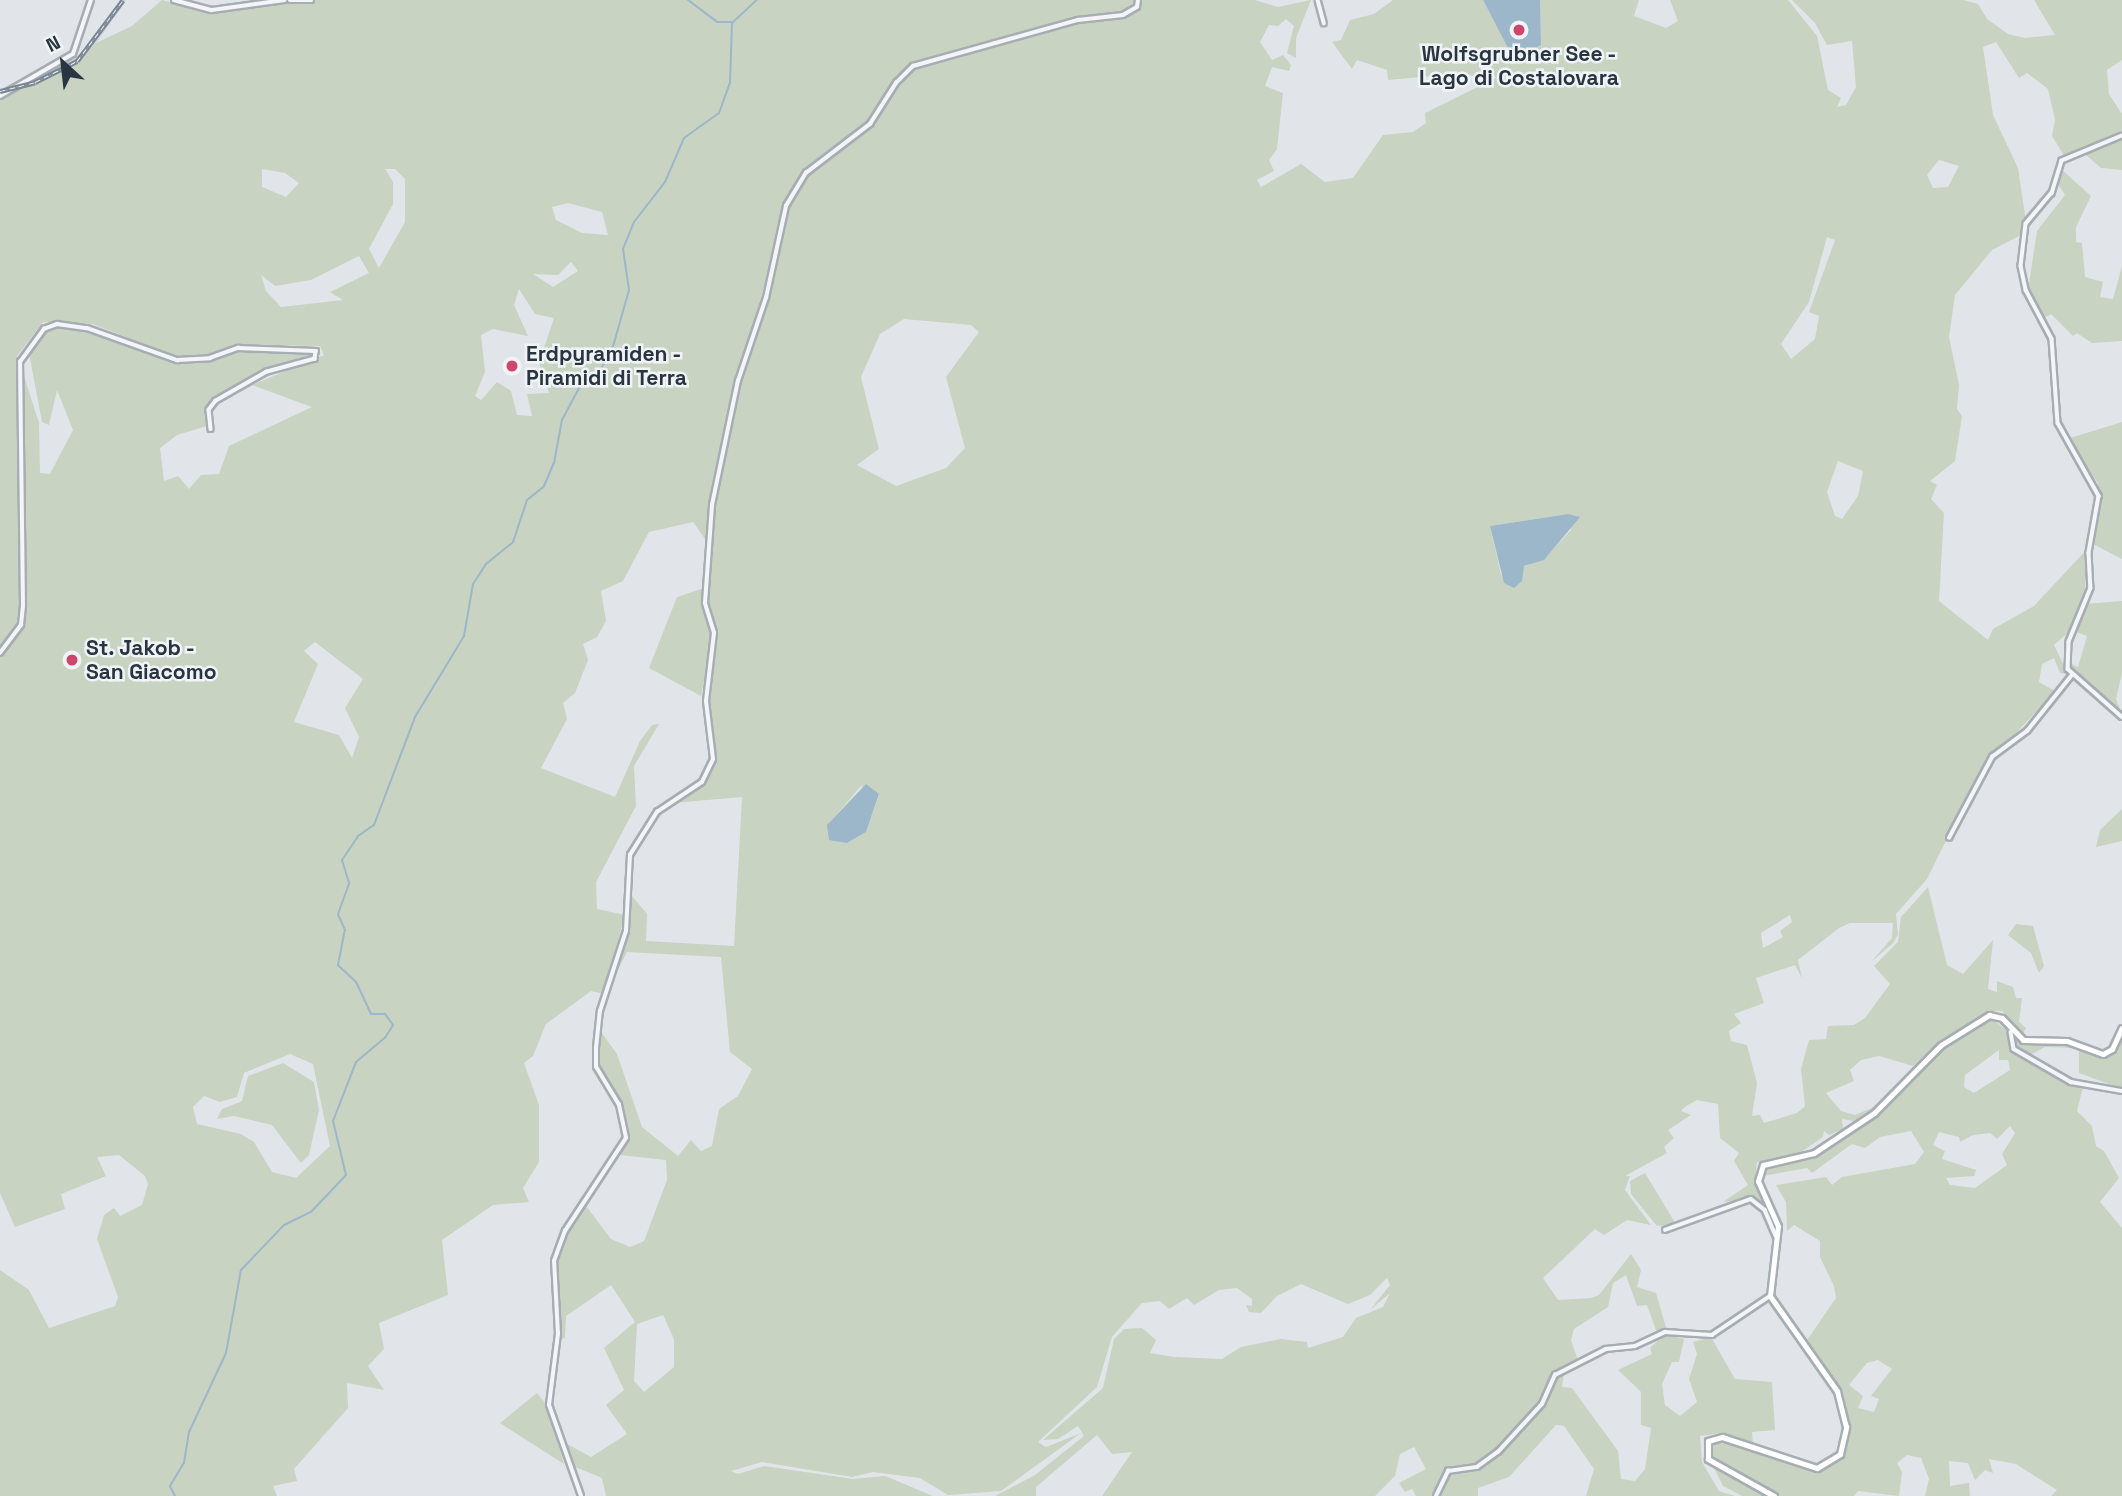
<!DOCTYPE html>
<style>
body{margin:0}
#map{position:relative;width:2122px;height:1496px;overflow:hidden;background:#e1e5e9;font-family:"Space Grotesk",sans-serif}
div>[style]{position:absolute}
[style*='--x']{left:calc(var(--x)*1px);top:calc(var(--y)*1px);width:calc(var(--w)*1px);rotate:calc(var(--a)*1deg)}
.built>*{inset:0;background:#cfd4db}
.green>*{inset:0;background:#c8d3c2}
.water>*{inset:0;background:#9cb7c9}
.stream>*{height:2px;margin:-1px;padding:0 1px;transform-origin:1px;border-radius:1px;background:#9cb7c9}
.roads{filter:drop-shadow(2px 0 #a6adb3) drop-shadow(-2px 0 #a6adb3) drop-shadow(0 2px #a6adb3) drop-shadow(0 -2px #a6adb3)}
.street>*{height:3.5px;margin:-1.75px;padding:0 1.75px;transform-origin:1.75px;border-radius:1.75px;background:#f3f5f8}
.secondary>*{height:5px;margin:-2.5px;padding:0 2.5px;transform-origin:2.5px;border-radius:2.5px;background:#fff}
.rail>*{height:4.5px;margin-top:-2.25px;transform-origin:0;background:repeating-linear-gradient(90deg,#f0f4f7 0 5px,#7a8693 0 10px);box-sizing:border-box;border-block:2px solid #7a8693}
.dots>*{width:19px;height:19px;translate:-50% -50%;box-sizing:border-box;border:4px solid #f0f4f7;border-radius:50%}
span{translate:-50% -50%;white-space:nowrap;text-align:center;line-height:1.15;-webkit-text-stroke:5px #f0f4f7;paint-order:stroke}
.poi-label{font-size:21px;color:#293541;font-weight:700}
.left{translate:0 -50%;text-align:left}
.north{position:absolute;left:28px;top:28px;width:70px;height:70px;-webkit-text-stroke:5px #f0f4f7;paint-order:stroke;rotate:333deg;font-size:19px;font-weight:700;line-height:28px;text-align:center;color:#293541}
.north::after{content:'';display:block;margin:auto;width:24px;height:32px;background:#293541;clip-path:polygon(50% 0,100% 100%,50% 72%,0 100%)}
</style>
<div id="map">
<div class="built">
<div style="clip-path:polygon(120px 0,126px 0,89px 54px,64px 71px,23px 87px,85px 52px)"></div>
</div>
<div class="green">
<div style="clip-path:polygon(evenodd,162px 0,209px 13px,317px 0,1136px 0,1123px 14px,1078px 19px,912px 65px,869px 124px,805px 172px,792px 189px,737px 381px,716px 472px,708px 543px,693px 522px,649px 532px,623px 581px,601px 591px,606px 621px,597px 637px,583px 644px,588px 660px,575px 693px,563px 703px,567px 719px,541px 768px,615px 797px,640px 741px,652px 725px,659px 724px,634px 766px,636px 806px,596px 882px,597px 909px,625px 915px,603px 994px,591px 991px,546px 1024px,533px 1056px,524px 1063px,539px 1105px,539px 1162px,523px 1188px,529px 1202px,493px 1205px,442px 1240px,448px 1295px,379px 1323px,384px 1349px,368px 1366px,384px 1390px,347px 1383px,348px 1408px,294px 1469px,297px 1481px,273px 1486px,277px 1496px,0 1496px,0 1270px,29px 1290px,49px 1328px,115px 1306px,118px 1297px,97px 1239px,104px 1215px,114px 1208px,120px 1216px,142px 1205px,148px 1184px,145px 1176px,119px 1155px,97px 1157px,106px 1176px,61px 1194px,65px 1209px,15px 1227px,0 1193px,0 97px,78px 64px,96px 43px,132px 26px,162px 0,262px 169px,285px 173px,299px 183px,286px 197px,262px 187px,262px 169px,162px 0,385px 169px,395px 169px,405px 179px,405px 222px,379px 268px,369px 249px,393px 204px,393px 182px,385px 169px,162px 0,568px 203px,602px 212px,608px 235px,582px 233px,556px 220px,552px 207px,568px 203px,162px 0,359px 256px,369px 273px,330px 292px,343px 300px,281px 307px,266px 291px,261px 275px,275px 286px,311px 280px,359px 256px,162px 0,571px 262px,578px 271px,553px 287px,533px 274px,558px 275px,571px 262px,162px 0,519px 289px,535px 314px,554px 318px,539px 363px,549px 393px,527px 394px,532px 416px,517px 415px,511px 391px,497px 382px,481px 400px,475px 396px,485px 372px,481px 335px,493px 329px,528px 336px,514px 305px,519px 289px,162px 0,43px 322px,93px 324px,177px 357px,210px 356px,235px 344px,320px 346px,324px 355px,252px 385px,312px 407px,229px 446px,219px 474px,201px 475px,189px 489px,178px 476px,164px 481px,160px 448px,177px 435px,207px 426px,206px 409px,237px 384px,273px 366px,310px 359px,311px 353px,238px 351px,211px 359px,177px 362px,97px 333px,63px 326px,45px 330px,29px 353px,42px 422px,49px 425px,57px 390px,73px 430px,50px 474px,40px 473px,39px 423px,24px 376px,22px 627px,17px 356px,43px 322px,162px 0,315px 642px,363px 679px,345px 708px,359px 737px,352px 758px,339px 735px,294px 722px,318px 664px,304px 651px,315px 642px,162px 0,290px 1054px,313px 1064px,330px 1146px,296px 1178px,272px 1172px,254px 1142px,241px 1134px,197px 1124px,193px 1107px,204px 1096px,220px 1102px,237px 1097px,244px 1073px,290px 1054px)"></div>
<div style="clip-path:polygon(evenodd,1139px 0,1255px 0,1278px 7px,1311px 0,1296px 38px,1296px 58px,1287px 53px,1294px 26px,1286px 19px,1278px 26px,1269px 25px,1260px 42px,1272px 60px,1283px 55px,1291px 65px,1289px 71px,1272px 67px,1265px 86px,1283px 93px,1277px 149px,1269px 160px,1274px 171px,1257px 180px,1261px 187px,1301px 164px,1325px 182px,1353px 178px,1383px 135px,1413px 132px,1426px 123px,1425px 113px,1496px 78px,1488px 63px,1478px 78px,1465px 73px,1388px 80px,1387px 70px,1357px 60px,1352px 69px,1332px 42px,1341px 40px,1350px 20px,1374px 14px,1393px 0,1483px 0,1509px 50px,1517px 53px,1541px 45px,1540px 0,1639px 0,1634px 16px,1666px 28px,1678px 21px,1670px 0,1788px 0,1817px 36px,1828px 90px,1841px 98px,1837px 107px,1846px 105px,1856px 87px,1852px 41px,1827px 45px,1815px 23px,1792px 0,1963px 0,1978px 4px,1987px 19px,2008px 34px,2025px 38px,2055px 35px,2034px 0,2122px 0,2122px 60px,2107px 70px,2109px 94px,2122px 114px,2122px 134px,2065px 157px,2052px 136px,2055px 120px,2048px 89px,2027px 73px,2019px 78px,1996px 42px,1983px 47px,1993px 115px,2018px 168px,2026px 222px,2021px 235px,1992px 250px,1955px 295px,1949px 337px,1959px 385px,1957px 409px,1962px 416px,1955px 461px,1930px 481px,1937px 485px,1931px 499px,1944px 513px,1939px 601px,1988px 640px,1993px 629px,2034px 606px,2088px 548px,2084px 604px,2122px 601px,2122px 673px,2116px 699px,2122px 714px,2071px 670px,2070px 663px,2078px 667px,2087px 636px,2071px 630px,2054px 645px,2068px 674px,2060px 673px,2054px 658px,2042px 664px,2039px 682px,2055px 691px,1980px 772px,1927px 879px,1896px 914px,1898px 934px,1893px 943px,1871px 962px,1892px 938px,1893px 923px,1850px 923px,1839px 928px,1798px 960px,1802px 978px,1795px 965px,1756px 978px,1764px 1003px,1734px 1014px,1741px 1023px,1729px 1031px,1731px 1041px,1747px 1045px,1757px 1083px,1752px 1116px,1760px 1115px,1764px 1123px,1797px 1113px,1805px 1106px,1801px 1069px,1809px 1040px,1826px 1039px,1828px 1026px,1854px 1025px,1865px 1018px,1890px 984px,1874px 966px,1898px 942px,1901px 917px,1928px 887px,1947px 965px,1963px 974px,1993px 940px,1988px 989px,1997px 992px,1997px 981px,2013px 987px,2016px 998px,2022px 998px,2019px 1022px,2026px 1028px,2022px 1035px,2002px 1011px,1991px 1011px,1938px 1042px,1913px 1066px,1879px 1056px,1861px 1060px,1850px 1070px,1854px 1081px,1826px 1093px,1841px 1111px,1855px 1115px,1874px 1107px,1854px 1121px,1842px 1119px,1843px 1129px,1829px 1135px,1824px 1131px,1823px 1137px,1798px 1154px,1757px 1162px,1755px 1182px,1770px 1213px,1774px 1230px,1756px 1199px,1723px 1202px,1748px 1185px,1734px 1161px,1739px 1153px,1720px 1138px,1718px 1104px,1697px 1100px,1686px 1106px,1681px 1111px,1691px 1115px,1668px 1130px,1674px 1138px,1664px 1147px,1667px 1153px,1625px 1176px,1630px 1176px,1625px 1190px,1651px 1225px,1627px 1220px,1604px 1235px,1595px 1229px,1543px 1278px,1558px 1300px,1591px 1298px,1599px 1295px,1631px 1254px,1641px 1270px,1637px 1287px,1656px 1293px,1667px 1331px,1657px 1333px,1647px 1305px,1637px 1306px,1626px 1275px,1613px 1283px,1608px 1307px,1574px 1329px,1571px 1340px,1578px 1361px,1549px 1379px,1544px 1398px,1498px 1451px,1477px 1466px,1447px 1470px,1434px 1496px,1416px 1496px,1412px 1489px,1405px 1492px,1399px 1483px,1426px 1469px,1414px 1447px,1400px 1454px,1395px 1476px,1375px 1496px,1102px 1496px,1132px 1452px,1112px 1454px,1097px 1435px,1036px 1487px,1036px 1496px,995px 1496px,1035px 1475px,1084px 1436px,1078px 1426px,1058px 1439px,1043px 1440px,1103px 1388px,1114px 1339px,1124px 1329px,1142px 1328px,1156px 1340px,1150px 1353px,1175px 1357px,1222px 1359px,1241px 1347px,1281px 1339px,1307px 1342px,1308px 1348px,1343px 1337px,1356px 1318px,1383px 1307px,1390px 1293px,1370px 1310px,1390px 1285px,1387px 1278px,1370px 1295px,1348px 1304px,1301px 1284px,1277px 1296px,1261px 1313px,1249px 1312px,1246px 1305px,1252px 1306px,1252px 1299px,1237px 1288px,1219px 1290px,1194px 1305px,1187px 1298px,1169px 1309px,1160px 1301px,1142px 1303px,1112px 1337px,1097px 1387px,1038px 1442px,1046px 1447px,1081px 1433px,1001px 1491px,948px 1495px,920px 1478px,873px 1472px,852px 1477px,762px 1462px,731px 1471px,738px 1474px,764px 1466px,853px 1479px,885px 1476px,933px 1496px,606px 1496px,602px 1478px,568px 1464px,560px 1440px,591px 1457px,627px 1434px,606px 1405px,624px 1390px,604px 1348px,635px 1322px,611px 1285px,566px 1316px,565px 1338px,559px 1340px,556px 1263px,566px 1232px,586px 1206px,611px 1239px,630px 1247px,644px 1241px,667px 1180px,666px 1160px,620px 1155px,628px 1131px,618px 1097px,599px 1066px,601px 1032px,617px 1054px,642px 1127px,678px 1156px,691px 1140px,701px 1151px,712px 1146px,719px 1109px,738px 1096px,752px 1069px,730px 1052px,721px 957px,627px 952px,609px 987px,629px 930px,628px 891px,647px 914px,646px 941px,734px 946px,742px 797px,673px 803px,701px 786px,715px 762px,708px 702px,716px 633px,706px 603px,713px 505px,738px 381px,766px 298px,786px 207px,806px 173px,871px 125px,914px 67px,1079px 21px,1123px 16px,1133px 13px,1139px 0,1939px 160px,1959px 166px,1948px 187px,1933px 188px,1927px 175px,1939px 160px,1139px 0,1827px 237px,1835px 240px,1809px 312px,1819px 316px,1815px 339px,1791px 359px,1781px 344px,1809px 302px,1827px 237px,1139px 0,904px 319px,971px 325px,979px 332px,946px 377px,965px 448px,946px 468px,896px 486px,857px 465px,879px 449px,861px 377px,880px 334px,904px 319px,1139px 0,1838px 461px,1863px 471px,1858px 496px,1842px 519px,1835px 516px,1827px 492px,1838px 461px,1139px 0,1568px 514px,1571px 530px,1544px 559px,1501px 575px,1490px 526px,1568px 514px,1139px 0,861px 786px,879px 795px,866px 832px,847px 843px,831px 821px,861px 786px,1139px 0,1790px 915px,1792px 922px,1780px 931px,1783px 937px,1763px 948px,1761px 933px,1790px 915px,1139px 0,663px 1315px,674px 1339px,674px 1367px,644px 1392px,634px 1381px,637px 1324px,663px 1315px)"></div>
<div style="clip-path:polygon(2122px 137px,2122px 170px,2101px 168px,2085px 154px)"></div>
<div style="clip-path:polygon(2060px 168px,2091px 196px,2076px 227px,2076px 242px,2082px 243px,2085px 277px,2103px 282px,2100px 297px,2113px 299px,2122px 266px,2122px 341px,2092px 343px,2077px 333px,2073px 336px,2051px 314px,2044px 318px,2028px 290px,2037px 231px,2065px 195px,2058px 184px)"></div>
<div style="clip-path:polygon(2122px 422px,2122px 559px,2093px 544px,2098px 483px,2067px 439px)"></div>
<div style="clip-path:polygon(704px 588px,713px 634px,701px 696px,649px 668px,677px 597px)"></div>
<div style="clip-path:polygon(2122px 809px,2122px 841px,2096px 847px,2100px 830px)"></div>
<div style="clip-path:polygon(2016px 924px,2033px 926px,2044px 966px,2039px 973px,2031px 953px,2008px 935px)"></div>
<div style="clip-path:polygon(evenodd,1991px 1018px,2024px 1044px,2073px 1045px,2101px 1058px,2114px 1054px,2122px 1040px,2122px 1089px,2079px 1073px,2079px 1048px,2045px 1047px,2030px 1055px,2033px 1063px,2083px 1087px,2077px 1111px,2092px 1126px,2096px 1146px,2104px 1151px,2119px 1178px,2100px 1202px,2122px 1228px,2122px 1496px,2051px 1496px,2057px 1490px,2016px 1464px,1989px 1459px,1993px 1473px,1985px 1470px,1975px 1480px,1968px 1463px,1949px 1461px,1950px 1486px,1969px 1483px,1970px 1496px,1925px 1496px,1929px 1479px,1921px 1458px,1907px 1455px,1897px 1463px,1902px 1472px,1899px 1496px,1858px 1491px,1854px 1496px,1779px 1496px,1716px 1461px,1709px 1452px,1712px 1443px,1737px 1444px,1814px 1472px,1841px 1459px,1849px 1427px,1843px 1393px,1807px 1340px,1836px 1298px,1834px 1286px,1820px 1257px,1820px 1241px,1794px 1225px,1787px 1231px,1786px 1202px,1776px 1185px,1826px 1177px,1832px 1185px,1842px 1177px,1915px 1164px,1924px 1152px,1911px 1131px,1880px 1137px,1865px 1148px,1852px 1144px,1812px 1173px,1807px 1168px,1763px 1176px,1772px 1164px,1809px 1159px,1891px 1104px,1942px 1047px,1991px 1018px,1999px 1050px,1999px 1060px,2008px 1060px,2010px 1070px,1974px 1093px,1964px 1087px,1965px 1075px,1999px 1050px,1991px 1018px,2010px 1126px,2015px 1133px,2002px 1154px,2007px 1165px,1975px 1188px,1950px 1185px,1946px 1178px,1974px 1176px,1976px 1170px,1942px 1159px,1945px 1151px,1933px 1145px,1939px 1132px,1959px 1137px,1960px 1142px,1973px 1135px,1990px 1133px,1997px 1139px,2010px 1126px,1991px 1018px,1878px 1360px,1892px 1369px,1871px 1396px,1879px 1399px,1874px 1412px,1858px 1408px,1863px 1396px,1849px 1385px,1867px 1363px,1878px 1360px)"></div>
<div style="clip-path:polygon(283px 1063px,314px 1082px,319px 1110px,309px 1155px,301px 1163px,272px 1125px,234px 1116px,217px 1119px,222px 1109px,242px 1101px,248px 1076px)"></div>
<div style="clip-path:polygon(1645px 1173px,1674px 1221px,1678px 1223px,1657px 1226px,1631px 1194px,1630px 1181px)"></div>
<div style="clip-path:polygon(1665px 1334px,1684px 1339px,1679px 1362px,1672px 1362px,1662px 1384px,1665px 1405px,1680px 1416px,1697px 1402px,1689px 1379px,1697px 1354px,1693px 1342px,1711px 1337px,1735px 1379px,1772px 1382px,1775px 1430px,1752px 1432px,1753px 1444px,1722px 1433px,1700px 1436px,1702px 1462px,1719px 1491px,1735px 1496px,1586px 1496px,1594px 1469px,1564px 1426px,1556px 1425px,1509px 1477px,1478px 1488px,1478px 1496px,1441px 1496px,1450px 1473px,1474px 1471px,1500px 1452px,1538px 1412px,1550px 1382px,1564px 1373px,1562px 1387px,1572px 1388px,1618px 1451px,1621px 1479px,1635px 1481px,1645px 1469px,1651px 1428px,1641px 1425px,1641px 1392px,1618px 1370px,1652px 1354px,1650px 1348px)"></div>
<div style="clip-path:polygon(537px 1393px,547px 1405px,564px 1464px,500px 1423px)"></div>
<div style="clip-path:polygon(1714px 1468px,1756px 1488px,1768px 1496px,1742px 1496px,1723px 1486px)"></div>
</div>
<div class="water">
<div style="clip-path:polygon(1483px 0,1540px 0,1541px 45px,1528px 51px,1509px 50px)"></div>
<div style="clip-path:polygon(1568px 514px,1580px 517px,1544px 560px,1524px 566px,1522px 581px,1514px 588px,1504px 583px,1490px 526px)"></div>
<div style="clip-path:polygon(866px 784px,879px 794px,866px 832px,847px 843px,829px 840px,827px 825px)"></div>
</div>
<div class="stream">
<div style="--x:688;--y:0;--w:36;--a:37"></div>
<div style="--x:717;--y:22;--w:14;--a:0"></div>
<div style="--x:175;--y:1496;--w:11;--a:-117"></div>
<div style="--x:170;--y:1486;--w:27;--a:-59"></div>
<div style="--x:184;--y:1463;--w:31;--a:-81"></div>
<div style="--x:189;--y:1432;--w:87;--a:-64.9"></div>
<div style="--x:226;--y:1353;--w:84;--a:-79.8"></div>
<div style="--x:241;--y:1270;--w:62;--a:-46.3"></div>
<div style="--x:284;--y:1225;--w:30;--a:-26"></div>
<div style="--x:311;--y:1212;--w:51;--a:-46.6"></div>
<div style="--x:346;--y:1175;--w:56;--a:-103.5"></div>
<div style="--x:333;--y:1121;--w:63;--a:-68.7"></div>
<div style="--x:356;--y:1062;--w:38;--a:-40"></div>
<div style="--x:385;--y:1038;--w:15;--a:-58"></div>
<div style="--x:393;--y:1025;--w:14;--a:-126"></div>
<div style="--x:385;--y:1014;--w:14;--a:180"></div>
<div style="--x:371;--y:1014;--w:35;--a:-115"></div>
<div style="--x:356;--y:982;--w:25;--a:-137"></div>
<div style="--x:338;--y:965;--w:36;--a:-79"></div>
<div style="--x:345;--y:930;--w:17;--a:-114"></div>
<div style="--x:338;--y:914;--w:33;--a:-70"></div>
<div style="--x:349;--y:883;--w:24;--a:-107"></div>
<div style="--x:342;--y:860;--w:29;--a:-56"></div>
<div style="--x:358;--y:836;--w:19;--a:-35"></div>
<div style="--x:374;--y:825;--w:116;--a:-69.2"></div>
<div style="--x:415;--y:717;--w:95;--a:-58.8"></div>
<div style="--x:464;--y:636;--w:53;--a:-80.2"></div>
<div style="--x:473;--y:584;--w:24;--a:-57"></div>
<div style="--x:486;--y:564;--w:35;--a:-39"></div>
<div style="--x:513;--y:542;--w:44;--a:-71.6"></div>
<div style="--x:527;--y:500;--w:22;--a:-39"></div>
<div style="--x:544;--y:486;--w:25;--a:-67"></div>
<div style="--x:554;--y:463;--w:44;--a:-79.5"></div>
<div style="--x:562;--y:420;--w:36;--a:-62"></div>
<div style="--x:579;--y:388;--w:23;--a:-34"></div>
<div style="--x:598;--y:375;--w:36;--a:-63"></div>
<div style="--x:614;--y:343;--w:55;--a:-74.2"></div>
<div style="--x:629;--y:290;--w:41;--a:-98.3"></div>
<div style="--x:623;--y:249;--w:29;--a:-68"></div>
<div style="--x:634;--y:222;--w:51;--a:-52.2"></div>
<div style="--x:665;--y:182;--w:48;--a:-66.6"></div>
<div style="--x:684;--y:138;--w:43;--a:-35.5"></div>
<div style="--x:719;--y:113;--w:32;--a:-70"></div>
<div style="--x:730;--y:83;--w:60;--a:-88.1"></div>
<div style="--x:732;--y:23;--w:34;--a:-43"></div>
</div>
<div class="roads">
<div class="street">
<div style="--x:174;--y:0;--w:39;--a:15"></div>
<div style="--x:212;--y:10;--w:73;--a:-7.9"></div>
<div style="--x:290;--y:0;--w:21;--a:0"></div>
<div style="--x:1318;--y:0;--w:24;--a:75"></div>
<div style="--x:0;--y:96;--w:84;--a:-29.9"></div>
<div style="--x:73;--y:54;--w:57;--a:-71.6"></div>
<div style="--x:2122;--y:136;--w:65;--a:157.4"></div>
<div style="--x:2062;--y:161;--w:34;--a:107"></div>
<div style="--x:2052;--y:193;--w:40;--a:130"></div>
<div style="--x:2026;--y:224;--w:42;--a:96.8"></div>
<div style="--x:2021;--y:266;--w:25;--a:78"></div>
<div style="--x:2026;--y:290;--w:55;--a:62"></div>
<div style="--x:2052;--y:339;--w:84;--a:85.9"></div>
<div style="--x:2058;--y:423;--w:84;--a:60.7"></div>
<div style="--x:2099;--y:496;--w:58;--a:100"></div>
<div style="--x:2089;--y:553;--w:35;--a:87"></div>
<div style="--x:2091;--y:588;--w:58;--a:112.2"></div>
<div style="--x:2069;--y:642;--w:27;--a:92"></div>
<div style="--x:2068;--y:669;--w:72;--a:41.6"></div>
<div style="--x:0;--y:653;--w:35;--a:-53"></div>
<div style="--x:21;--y:625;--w:19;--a:-84"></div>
<div style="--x:23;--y:606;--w:244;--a:-90.7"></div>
<div style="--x:20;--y:362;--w:41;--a:-54"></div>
<div style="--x:44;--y:329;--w:14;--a:-21"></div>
<div style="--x:57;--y:324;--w:30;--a:8"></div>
<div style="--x:87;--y:328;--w:96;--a:19.6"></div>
<div style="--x:177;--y:360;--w:33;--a:-3"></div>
<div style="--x:210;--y:358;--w:30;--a:-20"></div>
<div style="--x:238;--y:348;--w:78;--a:2.2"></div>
<div style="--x:316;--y:351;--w:8;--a:97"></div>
<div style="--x:315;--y:359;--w:50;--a:164.8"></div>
<div style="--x:267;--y:372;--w:59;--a:150.4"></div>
<div style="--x:216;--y:401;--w:11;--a:128"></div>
<div style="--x:209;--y:410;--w:19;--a:84"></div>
<div style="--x:1949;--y:838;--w:92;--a:-62"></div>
<div style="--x:1992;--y:757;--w:44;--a:-36.6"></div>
<div style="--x:2027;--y:731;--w:70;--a:-51.3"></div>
<div style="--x:2011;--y:1032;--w:17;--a:80"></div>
<div style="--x:2014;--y:1049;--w:66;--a:30.1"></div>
<div style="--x:2071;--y:1082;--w:52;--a:10"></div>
<div style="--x:1665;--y:1230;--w:91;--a:-19.8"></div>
<div style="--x:1751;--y:1199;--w:18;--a:38"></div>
<div style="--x:1765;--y:1210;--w:28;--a:67"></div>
<div style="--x:581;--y:1496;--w:96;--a:-109.4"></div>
<div style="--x:549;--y:1405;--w:72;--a:-82.8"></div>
<div style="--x:558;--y:1334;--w:73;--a:-93.1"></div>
<div style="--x:554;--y:1261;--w:32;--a:-70"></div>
<div style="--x:565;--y:1231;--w:111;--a:-56.7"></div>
<div style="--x:626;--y:1138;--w:34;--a:-102"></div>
<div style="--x:619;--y:1105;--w:44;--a:-121.2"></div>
<div style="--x:596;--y:1067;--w:19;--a:-90"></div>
<div style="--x:596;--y:1048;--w:37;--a:-84"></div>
<div style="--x:600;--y:1011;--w:84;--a:-72"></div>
<div style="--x:626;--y:931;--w:76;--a:-87"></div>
<div style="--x:630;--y:855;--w:51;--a:-57.9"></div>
<div style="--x:657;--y:812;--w:54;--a:-33.7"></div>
<div style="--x:702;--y:782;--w:25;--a:-64"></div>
<div style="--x:713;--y:759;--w:58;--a:-96.9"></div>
<div style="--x:706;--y:701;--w:68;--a:-83.3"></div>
<div style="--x:714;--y:633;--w:31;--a:-107"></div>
<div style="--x:705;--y:603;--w:98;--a:-85.9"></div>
<div style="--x:712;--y:505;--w:127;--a:-78.2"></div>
<div style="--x:738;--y:381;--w:88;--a:-71.4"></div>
<div style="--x:766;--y:298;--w:94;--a:-77.7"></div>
<div style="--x:786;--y:206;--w:39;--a:-59"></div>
<div style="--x:806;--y:173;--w:81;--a:-37.4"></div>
<div style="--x:870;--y:124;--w:49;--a:-57.6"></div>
<div style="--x:896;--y:83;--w:24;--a:-45"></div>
<div style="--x:913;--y:66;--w:171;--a:-15.6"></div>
<div style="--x:1078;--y:20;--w:45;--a:-6.3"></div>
<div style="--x:1123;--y:15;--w:16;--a:-30"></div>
<div style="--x:1137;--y:7;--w:7;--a:-82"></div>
<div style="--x:1436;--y:1496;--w:28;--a:-64"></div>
<div style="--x:1448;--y:1471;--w:29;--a:-8"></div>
<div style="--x:1477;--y:1467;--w:26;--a:-36"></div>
<div style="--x:1498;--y:1452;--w:65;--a:-47.5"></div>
<div style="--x:1542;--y:1404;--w:32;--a:-66"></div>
<div style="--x:1555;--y:1375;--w:57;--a:-27"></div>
<div style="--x:1606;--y:1349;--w:29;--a:-6"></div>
<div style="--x:1635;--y:1346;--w:33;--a:-25"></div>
<div style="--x:1665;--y:1332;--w:47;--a:3.7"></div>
<div style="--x:1712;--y:1335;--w:70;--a:-33.9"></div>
</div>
<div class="secondary">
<div style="--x:1774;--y:1496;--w:76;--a:-150.7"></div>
<div style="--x:1708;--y:1459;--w:18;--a:-90"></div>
<div style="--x:1708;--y:1441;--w:15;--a:-16"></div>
<div style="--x:1722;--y:1437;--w:100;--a:18.1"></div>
<div style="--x:1817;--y:1468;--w:27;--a:-31"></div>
<div style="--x:1840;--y:1454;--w:28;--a:-77"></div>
<div style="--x:1846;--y:1427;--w:37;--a:-104"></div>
<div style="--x:1837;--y:1391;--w:116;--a:-125.2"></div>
<div style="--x:1770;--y:1296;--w:70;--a:-83.5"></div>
<div style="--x:1778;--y:1226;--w:49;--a:-114"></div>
<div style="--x:1758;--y:1181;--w:17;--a:-73"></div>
<div style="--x:1763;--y:1165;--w:52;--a:-13.2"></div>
<div style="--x:1814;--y:1153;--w:72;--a:-33.7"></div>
<div style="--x:1874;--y:1113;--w:95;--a:-45.4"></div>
<div style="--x:1941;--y:1045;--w:57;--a:-32"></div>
<div style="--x:1989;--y:1015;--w:13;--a:13"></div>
<div style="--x:2002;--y:1018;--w:30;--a:46"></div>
<div style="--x:2023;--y:1040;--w:44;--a:1.3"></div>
<div style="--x:2067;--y:1041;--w:38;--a:20"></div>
<div style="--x:2103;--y:1054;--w:10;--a:-29"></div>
<div style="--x:2112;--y:1049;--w:23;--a:-65"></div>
</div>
</div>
<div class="rail">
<div style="--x:0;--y:91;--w:36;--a:-14"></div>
<div style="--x:35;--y:82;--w:47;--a:-26.6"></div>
<div style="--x:77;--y:61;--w:76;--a:-53"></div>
</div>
<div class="dots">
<div style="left:1519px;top:30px;background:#ce466b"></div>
<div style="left:512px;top:366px;background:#ce466b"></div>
<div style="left:72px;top:660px;background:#ce466b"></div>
</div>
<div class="poi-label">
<span style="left:1519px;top:66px">Wolfsgrubner See -<br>Lago di Costalovara</span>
<span class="left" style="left:526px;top:366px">Erdpyramiden -<br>Piramidi di Terra</span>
<span class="left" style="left:86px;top:660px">St. Jakob -<br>San Giacomo</span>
</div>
<div class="north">N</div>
</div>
